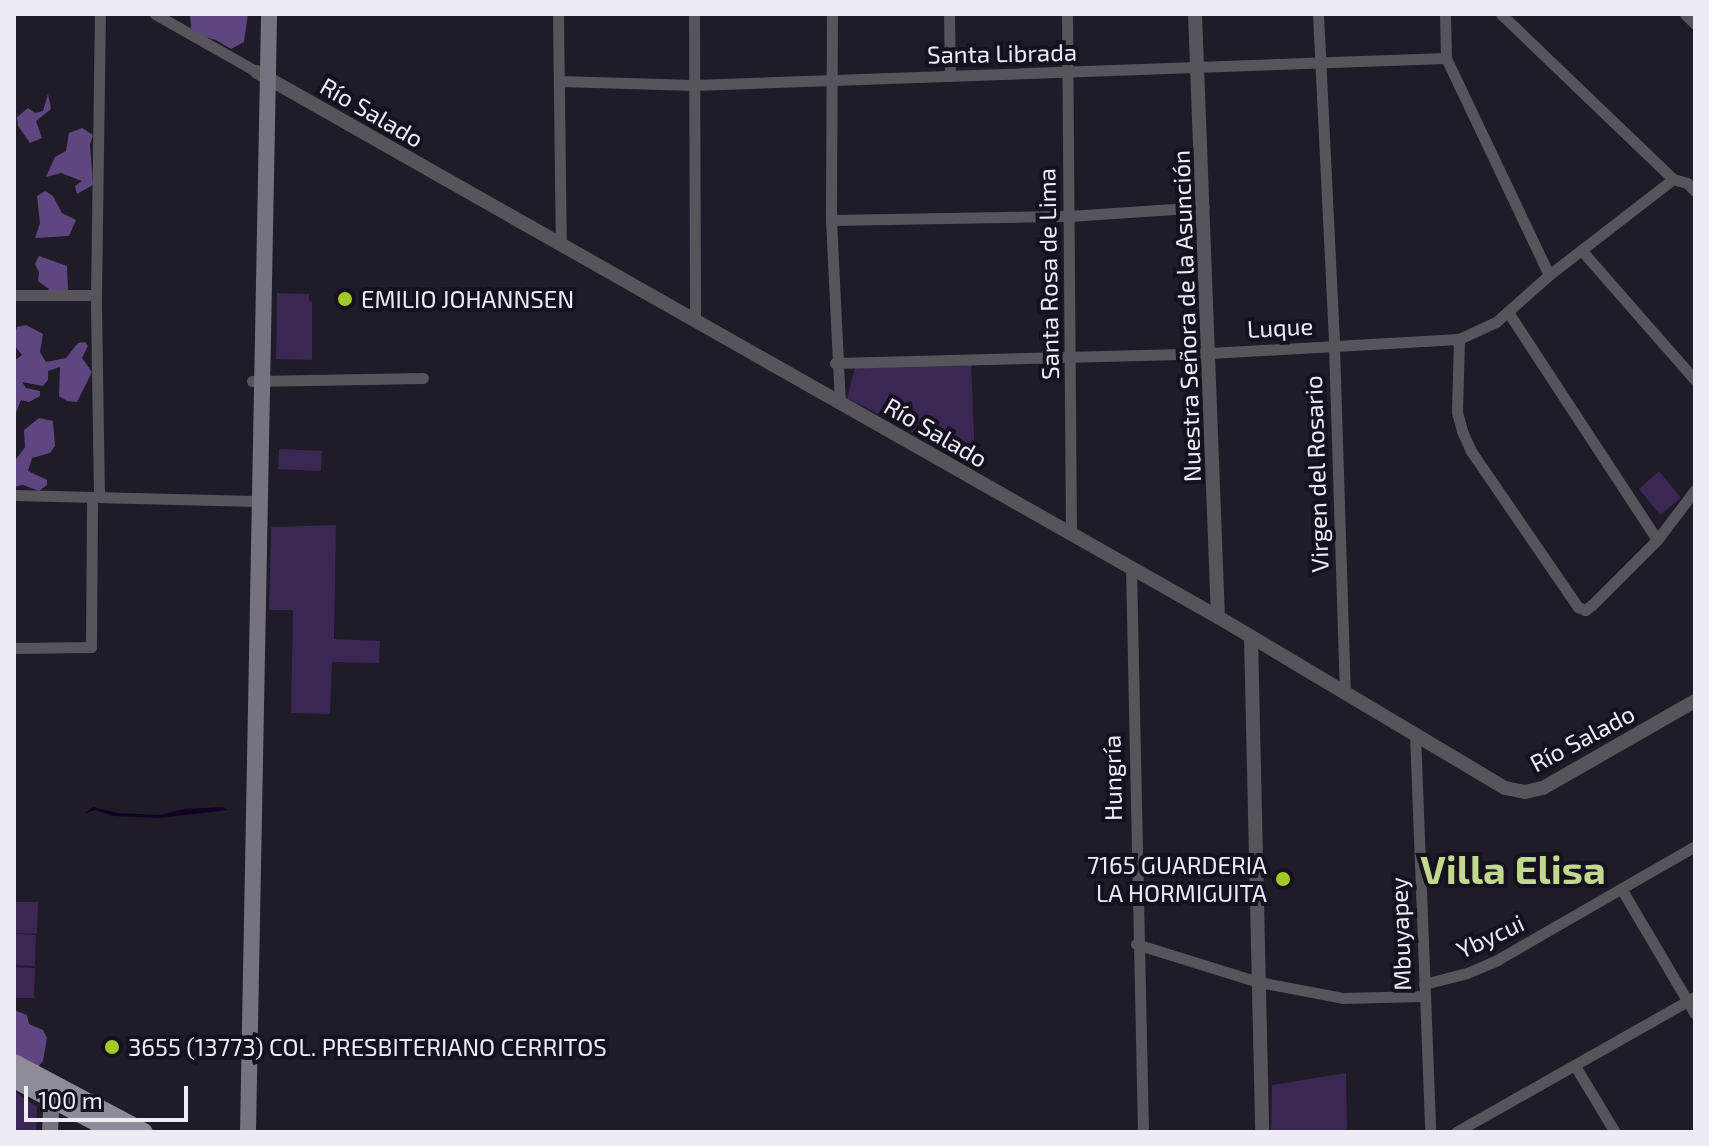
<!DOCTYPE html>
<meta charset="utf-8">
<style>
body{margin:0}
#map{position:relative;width:1709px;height:1146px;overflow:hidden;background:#1f1b27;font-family:"Exo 2",sans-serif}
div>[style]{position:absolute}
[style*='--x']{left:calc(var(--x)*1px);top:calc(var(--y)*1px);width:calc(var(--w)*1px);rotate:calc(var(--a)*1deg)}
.green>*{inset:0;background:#3a2753}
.forest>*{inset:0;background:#5f4681}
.water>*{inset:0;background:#130026}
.minor>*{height:11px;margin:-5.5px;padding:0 5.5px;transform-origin:5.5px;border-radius:5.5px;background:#57545b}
.tertiary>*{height:14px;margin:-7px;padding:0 7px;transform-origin:7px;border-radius:7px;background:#57545b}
.secondary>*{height:16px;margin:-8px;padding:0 8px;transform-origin:8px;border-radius:8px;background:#77737e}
.primary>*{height:18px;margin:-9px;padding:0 9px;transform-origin:9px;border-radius:9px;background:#908b99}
.dots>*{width:22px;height:22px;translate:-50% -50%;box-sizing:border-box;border:4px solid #16111d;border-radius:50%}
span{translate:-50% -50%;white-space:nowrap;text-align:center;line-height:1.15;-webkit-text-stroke:8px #16111d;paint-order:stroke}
.street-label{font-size:24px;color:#eeebf4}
.poi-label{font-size:24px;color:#eeebf4}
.left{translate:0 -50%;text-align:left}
.right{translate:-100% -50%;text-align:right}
.town-label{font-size:40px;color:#c1d88f;font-weight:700}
.frame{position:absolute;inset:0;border:16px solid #eeebf4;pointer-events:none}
.scale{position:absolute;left:24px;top:1086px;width:164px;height:36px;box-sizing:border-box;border:4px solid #eeebf4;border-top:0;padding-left:10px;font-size:24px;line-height:28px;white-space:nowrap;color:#eeebf4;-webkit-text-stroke:6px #16111d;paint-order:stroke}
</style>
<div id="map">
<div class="green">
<div style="clip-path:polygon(277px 293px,309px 294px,309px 301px,312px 302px,312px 360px,276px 359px)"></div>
<div style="clip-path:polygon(971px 358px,975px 464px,847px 398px,856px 363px)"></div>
<div style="clip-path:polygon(279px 449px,322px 451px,321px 471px,278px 469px)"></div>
<div style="clip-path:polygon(1659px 471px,1681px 498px,1660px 515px,1639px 489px)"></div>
<div style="clip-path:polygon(336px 525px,334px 639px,380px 641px,379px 663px,332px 662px,330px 714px,291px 713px,293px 610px,269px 610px,271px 527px)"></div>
<div style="clip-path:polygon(14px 902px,38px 902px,37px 934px,14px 933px)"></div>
<div style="clip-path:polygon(14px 934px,36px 935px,35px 966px,14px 965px)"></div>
<div style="clip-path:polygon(14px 967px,35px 968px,34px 998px,14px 998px)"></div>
<div style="clip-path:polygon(1346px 1073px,1347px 1132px,1271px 1132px,1272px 1085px)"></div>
<div style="clip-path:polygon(14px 1091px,37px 1107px,36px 1132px,14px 1132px)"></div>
</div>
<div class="forest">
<div style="clip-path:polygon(190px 14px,248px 14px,244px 42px,231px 49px,216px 40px,198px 35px,191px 28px)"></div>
<div style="clip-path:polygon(48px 94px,51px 109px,36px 121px,42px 138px,30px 143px,18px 126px,17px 117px,28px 108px,35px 113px,43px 111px)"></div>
<div style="clip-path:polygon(82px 128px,93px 135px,90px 145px,93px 185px,77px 194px,75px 186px,82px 181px,61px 173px,46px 177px,55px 157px,66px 151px,69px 133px)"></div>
<div style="clip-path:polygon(45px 191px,53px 196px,62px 213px,76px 220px,69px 236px,35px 238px,40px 223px,37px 196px)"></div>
<div style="clip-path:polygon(39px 256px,67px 266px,68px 290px,42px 295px,49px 289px,38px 281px,39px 272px,35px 264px)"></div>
<div style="clip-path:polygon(26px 325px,43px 334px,40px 352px,46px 362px,66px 358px,78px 343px,85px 342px,88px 346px,82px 358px,92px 372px,77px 402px,67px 401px,59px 396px,60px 367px,48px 371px,48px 380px,43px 386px,22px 382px,26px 388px,40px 391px,40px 396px,29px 402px,21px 400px,14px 418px,14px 361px,22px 355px,14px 345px,14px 336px,17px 327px)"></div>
<div style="clip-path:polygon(39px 418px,53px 421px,55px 446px,50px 453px,32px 458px,28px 471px,47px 480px,47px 485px,39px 491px,23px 485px,14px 487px,14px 462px,25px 447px,24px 430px)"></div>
<div style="clip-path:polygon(14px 1010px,27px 1015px,29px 1024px,43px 1030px,47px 1038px,43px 1061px,38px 1067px,14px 1059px)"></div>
</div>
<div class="water">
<div style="clip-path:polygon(93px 807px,118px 813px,160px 815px,184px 809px,223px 807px,228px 810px,160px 818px,114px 816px,95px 810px,84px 814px)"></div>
</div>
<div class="minor">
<div style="--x:155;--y:14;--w:117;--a:29.6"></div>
<div style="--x:558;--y:14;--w:231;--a:89.3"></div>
<div style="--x:694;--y:14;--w:307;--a:89.8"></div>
<div style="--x:832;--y:14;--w:206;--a:90.3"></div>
<div style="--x:831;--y:220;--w:183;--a:87.2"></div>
<div style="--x:949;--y:14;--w:62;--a:89.1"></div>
<div style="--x:1067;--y:14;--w:520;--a:89.56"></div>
<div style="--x:1318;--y:14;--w:332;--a:87.2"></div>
<div style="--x:1334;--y:346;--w:346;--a:88.2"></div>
<div style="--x:1445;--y:14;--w:44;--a:88.7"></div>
<div style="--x:1446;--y:58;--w:240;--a:64.6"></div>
<div style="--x:1501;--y:14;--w:238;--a:43.8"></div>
<div style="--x:1673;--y:179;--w:15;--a:16"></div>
<div style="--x:1687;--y:183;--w:11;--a:45"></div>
<div style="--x:1685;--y:14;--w:14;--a:45"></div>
<div style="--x:559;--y:81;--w:136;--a:1.7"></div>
<div style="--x:695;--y:85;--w:751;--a:-2.06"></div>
<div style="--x:831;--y:220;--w:238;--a:-1"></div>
<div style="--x:1069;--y:216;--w:135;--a:-3.8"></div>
<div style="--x:1582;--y:251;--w:171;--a:48.8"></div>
<div style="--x:14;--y:295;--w:82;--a:0"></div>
<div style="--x:1508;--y:312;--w:272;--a:56.8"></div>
<div style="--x:1459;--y:339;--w:73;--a:91.6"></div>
<div style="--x:1457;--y:412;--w:20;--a:75"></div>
<div style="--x:1462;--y:431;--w:22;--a:66"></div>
<div style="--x:1471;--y:451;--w:189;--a:55.6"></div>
<div style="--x:1578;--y:607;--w:8;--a:23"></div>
<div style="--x:1585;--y:610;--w:9;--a:-36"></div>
<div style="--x:1592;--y:605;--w:92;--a:-45"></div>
<div style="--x:1657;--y:540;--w:63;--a:-52.8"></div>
<div style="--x:835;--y:363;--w:375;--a:-1.5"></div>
<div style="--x:1210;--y:353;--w:249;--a:-3.2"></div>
<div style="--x:1459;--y:339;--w:41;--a:-24.7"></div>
<div style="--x:1496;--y:322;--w:71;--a:-41.6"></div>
<div style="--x:1549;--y:275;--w:157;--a:-37.7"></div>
<div style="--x:252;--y:381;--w:171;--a:-1"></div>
<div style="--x:14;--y:495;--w:247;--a:1.4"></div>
<div style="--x:99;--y:497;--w:202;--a:-90.9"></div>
<div style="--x:96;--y:295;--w:281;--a:-89.2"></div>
<div style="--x:1131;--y:568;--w:564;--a:88.78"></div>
<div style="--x:14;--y:648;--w:77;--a:-0.7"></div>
<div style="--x:91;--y:647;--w:150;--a:-89.6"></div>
<div style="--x:1415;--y:734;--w:398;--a:87.8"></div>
<div style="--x:1622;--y:890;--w:144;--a:59.5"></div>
<div style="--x:1136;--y:944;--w:129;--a:17.2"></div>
<div style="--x:1259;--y:982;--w:86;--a:10.8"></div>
<div style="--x:1343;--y:998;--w:81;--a:-1.4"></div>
<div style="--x:1424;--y:984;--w:44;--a:-14.3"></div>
<div style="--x:1467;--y:973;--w:33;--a:-23"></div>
<div style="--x:1497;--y:960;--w:228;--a:-29.9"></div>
<div style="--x:1575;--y:1066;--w:77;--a:58.8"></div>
<div style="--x:1456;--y:1132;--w:274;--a:-29.5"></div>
</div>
<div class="tertiary">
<div style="--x:1195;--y:14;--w:603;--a:87.82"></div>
<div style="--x:257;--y:72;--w:1105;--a:29.56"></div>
<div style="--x:1218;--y:617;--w:334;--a:30.8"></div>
<div style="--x:1505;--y:788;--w:20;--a:11"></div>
<div style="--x:1525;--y:792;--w:18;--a:-13"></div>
<div style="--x:1543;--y:788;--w:175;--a:-29.8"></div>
<div style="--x:1251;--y:637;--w:495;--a:88.7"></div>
</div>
<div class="secondary">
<div style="--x:50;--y:1132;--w:43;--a:-87.3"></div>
<div style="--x:248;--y:1132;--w:1118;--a:-88.92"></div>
</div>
<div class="primary">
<div style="--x:14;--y:1063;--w:147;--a:28"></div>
<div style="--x:14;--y:1079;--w:114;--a:27.7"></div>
</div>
<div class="dots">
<div style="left:345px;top:299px;background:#a3c926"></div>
<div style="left:1283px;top:879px;background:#a3c926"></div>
<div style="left:112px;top:1047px;background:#a3c926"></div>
</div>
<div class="street-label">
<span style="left:1002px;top:53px;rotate:-1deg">Santa Librada</span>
<span style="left:372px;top:112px;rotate:30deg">Río Salado</span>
<span style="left:1048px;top:274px;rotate:-91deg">Santa Rosa de Lima</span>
<span style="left:1186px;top:316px;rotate:-92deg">Nuestra Señora de la Asunción</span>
<span style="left:1280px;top:327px;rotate:-3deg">Luque</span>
<span style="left:936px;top:432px;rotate:30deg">Río Salado</span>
<span style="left:1316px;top:474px;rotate:-92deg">Virgen del Rosario</span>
<span style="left:1582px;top:738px;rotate:-28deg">Río Salado</span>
<span style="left:1112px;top:778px;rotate:-91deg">Hungría</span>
<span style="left:1400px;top:934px;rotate:-92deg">Mbuyapey</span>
<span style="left:1490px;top:936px;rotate:-25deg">Ybycui</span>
</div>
<div class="poi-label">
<span class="left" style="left:361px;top:299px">EMILIO JOHANNSEN</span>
<span class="right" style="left:1267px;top:879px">7165 GUARDERIA<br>LA HORMIGUITA</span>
<span class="left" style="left:128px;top:1047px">3655 (13773) COL. PRESBITERIANO CERRITOS</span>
</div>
<div class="town-label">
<span style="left:1513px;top:868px">Villa Elisa</span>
</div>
<div class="frame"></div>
<div class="scale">100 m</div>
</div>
